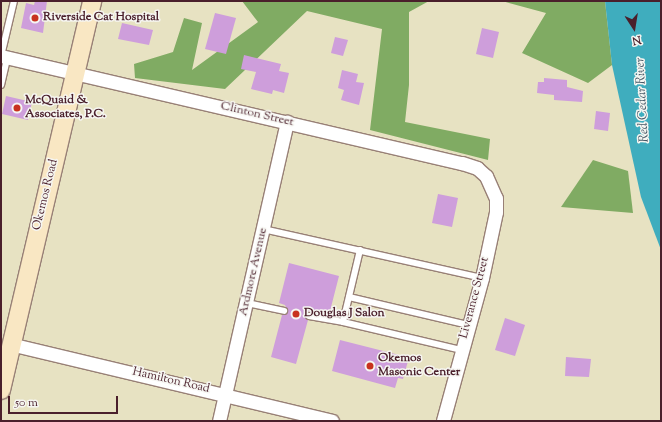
<!DOCTYPE html>
<style>
body{margin:0}
#map{position:relative;width:662px;height:422px;overflow:hidden;background:#e7e2c2;font-family:"Sorts Mill Goudy",serif}
div>[style]{position:absolute}
[style*='--x']{left:calc(var(--x)*1px);top:calc(var(--y)*1px);width:calc(var(--w)*1px);rotate:calc(var(--a)*1deg)}
.forest>*{inset:0;background:#80ab63}
.water>*{inset:0;background:#3fadbe}
.building>*{inset:0;background:#ce9edb}
.roads{filter:drop-shadow(1px 0 #988076) drop-shadow(-1px 0 #988076) drop-shadow(0 1px #988076) drop-shadow(0 -1px #988076)}
.service>*{height:6px;margin:-3px;padding:0 3px;transform-origin:3px;border-radius:3px;background:#fff}
.minor>*{height:13px;margin:-6.5px;padding:0 6.5px;transform-origin:6.5px;border-radius:6.5px;background:#fff}
.secondary>*{height:18px;margin:-9px;padding:0 9px;transform-origin:9px;border-radius:9px;background:#f9e7c3}
.dots>*{width:11px;height:11px;translate:-50% -50%;box-sizing:border-box;border:2px solid #f6f6f2;border-radius:50%}
span{translate:-50% -50%;white-space:nowrap;text-align:center;line-height:1.15;-webkit-text-stroke:3px #f6f6f2;paint-order:stroke}
.poi-label{font-size:12px;color:#4a1f2b;font-weight:700}
.left{translate:0 -50%;text-align:left}
.street-label{font-size:12px;color:#4a1f2b}
.water-label{font-size:13px;color:#465866;font-style:italic}
.frame{position:absolute;inset:0;border:2px solid #4a1f2b;pointer-events:none}
.north{position:absolute;left:614px;top:8px;width:40px;height:40px;-webkit-text-stroke:3px #f6f6f2;paint-order:stroke;rotate:168deg;font-size:11px;font-weight:700;line-height:16px;text-align:center;color:#4a1f2b}
.north::after{content:'';display:block;margin:auto;width:14px;height:18px;background:#4a1f2b;clip-path:polygon(50% 0,100% 100%,50% 72%,0 100%)}
.scale{position:absolute;left:8px;top:396px;width:110px;height:18px;box-sizing:border-box;border:2px solid #4a1f2b;border-top:0;padding-left:5px;font-size:12px;line-height:14px;white-space:nowrap;color:#4a1f2b;-webkit-text-stroke:3px #f6f6f2;paint-order:stroke}
</style>
<div id="map">
<div class="forest">
<div style="clip-path:polygon(242px 1px,429px 1px,409px 12px,409px 85px,405px 122px,490px 139px,488px 160px,370px 130px,382px 29px,307px 11px,225px 89px,135px 78px,134px 64px,173px 52px,184px 18px,202px 23px,192px 70px,258px 22px)"></div>
<div style="clip-path:polygon(502px 1px,605px 1px,612px 65px,588px 83px,522px 53px,546px 13px)"></div>
<div style="clip-path:polygon(593px 160px,628px 171px,633px 213px,561px 207px)"></div>
</div>
<div class="water">
<div style="clip-path:polygon(605px 1px,661px 1px,661px 250px,641px 197px,612px 65px)"></div>
</div>
<div class="building">
<div style="clip-path:polygon(35px 1px,47px 1px,43px 33px,21px 28px,26px 3px,34px 5px)"></div>
<div style="clip-path:polygon(215px 13px,236px 18px,226px 54px,205px 49px)"></div>
<div style="clip-path:polygon(122px 23px,153px 30px,149px 45px,118px 39px)"></div>
<div style="clip-path:polygon(482px 28px,499px 32px,493px 58px,476px 54px)"></div>
<div style="clip-path:polygon(335px 37px,348px 40px,343px 56px,331px 53px)"></div>
<div style="clip-path:polygon(244px 55px,281px 64px,279px 71px,289px 73px,284px 93px,273px 90px,272px 94px,251px 89px,256px 72px,241px 69px)"></div>
<div style="clip-path:polygon(342px 70px,358px 74px,356px 82px,364px 83px,359px 105px,341px 100px,344px 90px,338px 88px)"></div>
<div style="clip-path:polygon(544px 78px,567px 80px,567px 87px,583px 91px,582px 102px,554px 100px,554px 95px,537px 93px,538px 82px,544px 82px)"></div>
<div style="clip-path:polygon(6px 96px,32px 102px,28px 120px,2px 114px)"></div>
<div style="clip-path:polygon(596px 111px,610px 113px,608px 131px,594px 129px)"></div>
<div style="clip-path:polygon(438px 194px,458px 198px,452px 227px,432px 223px)"></div>
<div style="clip-path:polygon(289px 263px,339px 276px,329px 315px,310px 311px,305px 313px,308px 320px,296px 364px,271px 357px,282px 315px,288px 312px,285px 305px,279px 303px)"></div>
<div style="clip-path:polygon(505px 318px,525px 325px,515px 356px,495px 350px)"></div>
<div style="clip-path:polygon(340px 340px,403px 356px,402px 359px,408px 361px,403px 379px,398px 378px,395px 388px,332px 371px)"></div>
<div style="clip-path:polygon(566px 357px,591px 359px,589px 377px,565px 376px)"></div>
</div>
<div class="roads">
<div class="service">
<div style="--x:1;--y:56;--w:57;--a:-76.7"></div>
<div style="--x:1;--y:85;--w:28;--a:-77"></div>
<div style="--x:263;--y:229;--w:224;--a:12.6"></div>
<div style="--x:360;--y:250;--w:74;--a:103.3"></div>
<div style="--x:343;--y:322;--w:121;--a:13.3"></div>
<div style="--x:349;--y:297;--w:122;--a:13.2"></div>
<div style="--x:247;--y:303;--w:38;--a:12"></div>
<div style="--x:309;--y:316;--w:35;--a:10"></div>
</div>
<div class="minor">
<div style="--x:1;--y:56;--w:473;--a:13.1"></div>
<div style="--x:462;--y:163;--w:16;--a:18"></div>
<div style="--x:477;--y:168;--w:12;--a:42"></div>
<div style="--x:486;--y:176;--w:24;--a:66"></div>
<div style="--x:496;--y:198;--w:14;--a:90"></div>
<div style="--x:496;--y:212;--w:67;--a:102"></div>
<div style="--x:482;--y:278;--w:148;--a:105.3"></div>
<div style="--x:10;--y:344;--w:331;--a:13.4"></div>
<div style="--x:219;--y:421;--w:307;--a:-77.2"></div>
</div>
<div class="secondary">
<div style="--x:1;--y:390;--w:400;--a:-76.8"></div>
</div>
</div>
<div class="dots">
<div style="left:35px;top:18px;background:#c8321e"></div>
<div style="left:17px;top:108px;background:#c8321e"></div>
<div style="left:296px;top:314px;background:#c8321e"></div>
<div style="left:370px;top:366px;background:#c8321e"></div>
</div>
<div class="poi-label">
<span class="left" style="left:43px;top:18px">Riverside Cat Hospital</span>
<span class="left" style="left:25px;top:108px">McQuaid &amp;<br>Associates, P.C.</span>
<span class="left" style="left:304px;top:314px">Douglas J Salon</span>
<span class="left" style="left:378px;top:366px">Okemos<br>Masonic Center</span>
</div>
<div class="street-label">
<span style="left:257px;top:115px;rotate:13deg">Clinton Street</span>
<span style="left:46px;top:195px;rotate:-76deg">Okemos Road</span>
<span style="left:254px;top:272px;rotate:-77deg">Ardmore Avenue</span>
<span style="left:475px;top:298px;rotate:-75deg">Liverance Street</span>
<span style="left:171px;top:381px;rotate:13deg">Hamilton Road</span>
</div>
<div class="water-label">
<span style="left:643px;top:100px;rotate:-93deg">Red Cedar River</span>
</div>
<div class="frame"></div>
<div class="north">N</div>
<div class="scale">50 m</div>
</div>
